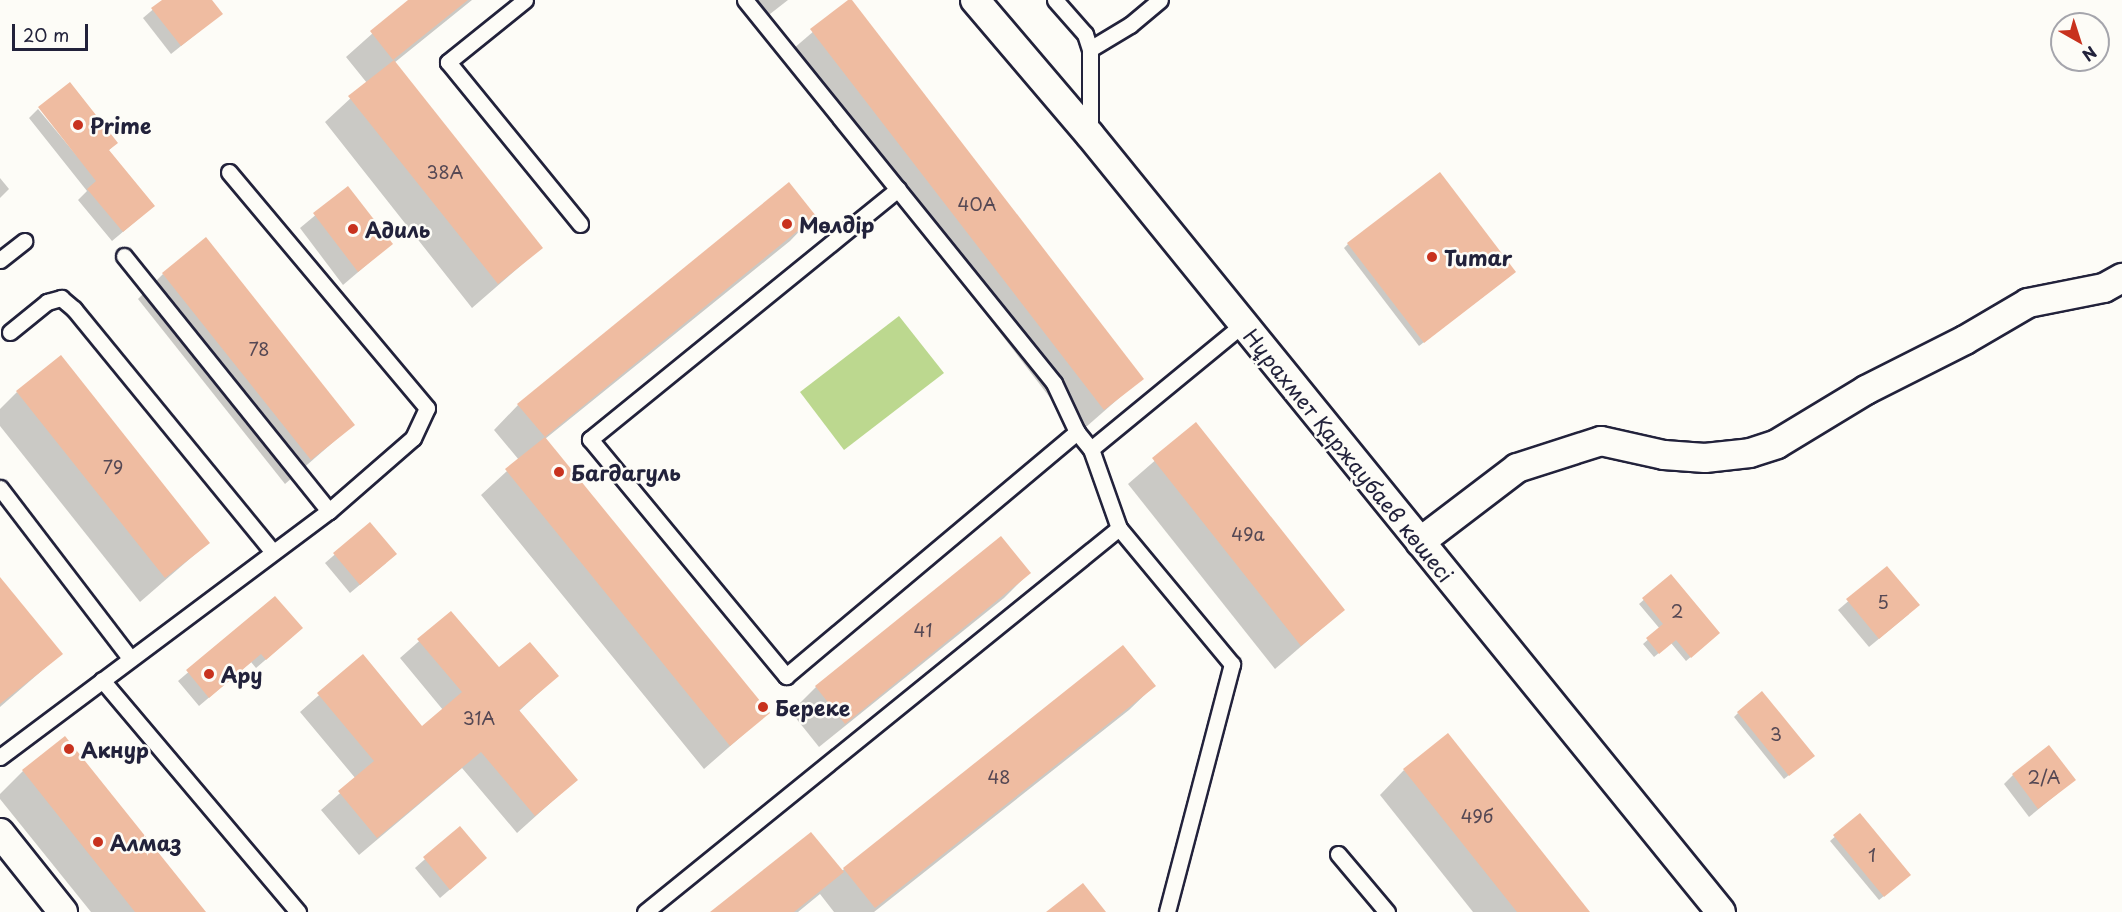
<!DOCTYPE html>
<meta charset="utf-8">
<style>
body{margin:0}
#map{position:relative;width:2122px;height:912px;overflow:hidden;background:#fdfcf7;font-family:"Playpen Sans",sans-serif}
div>[style]{position:absolute}
[style*='--x']{left:calc(var(--x)*1px);top:calc(var(--y)*1px);width:calc(var(--w)*1px);rotate:calc(var(--a)*1deg)}
.green>*{inset:0;background:#bcd88f}
.shadow>*{inset:0;background:#0003}
.building>*{inset:0;background:#efbca1}
.roads{filter:drop-shadow(2px 0 #22223b) drop-shadow(-2px 0 #22223b) drop-shadow(0 2px #22223b) drop-shadow(0 -2px #22223b)}
.lane>*{height:15px;margin:-7.5px;padding:0 7.5px;transform-origin:7.5px;border-radius:7.5px;background:#fdfcf7}
.street>*{height:28px;margin:-14px;padding:0 14px;transform-origin:14px;border-radius:14px;background:#fdfcf7}
.dots>*{width:16px;height:16px;translate:-50% -50%;box-sizing:border-box;border:3px solid #fdfcf7;border-radius:50%}
span{translate:-50% -50%;white-space:nowrap;text-align:center;line-height:1.15;-webkit-text-stroke:5px #fdfcf7;paint-order:stroke}
.number-label{font-size:18px;color:#554854}
.number-label span{-webkit-text-stroke-width:0}
.poi-label{font-size:21px;color:#22223b;font-weight:700}
.left{translate:0 -50%;text-align:left}
.street-label{font-size:21px;color:#22223b}
.north{position:absolute;left:2050px;top:12px;width:60px;height:60px;box-sizing:border-box;background:#fdfcf7;border:2px solid #a5a5ac;border-radius:50%;rotate:141deg;font-size:16px;font-weight:700;line-height:24px;text-align:center;color:#22223b}
.north::after{content:'';display:block;margin:auto;width:21px;height:27px;background:#c8321e;clip-path:polygon(50% 0,100% 100%,50% 72%,0 100%)}
.scale{position:absolute;left:12px;top:24px;width:76px;height:27px;box-sizing:border-box;border:3px solid #22223b;border-top:0;padding-left:8px;font-size:18px;line-height:21px;white-space:nowrap;color:#22223b;-webkit-text-stroke:4px #fdfcf7;paint-order:stroke}
</style>
<div id="map">
<div class="green">
<div style="clip-path:polygon(899px 316px,944px 373px,844px 450px,800px 392px)"></div>
</div>
<div class="shadow">
<div style="clip-path:polygon(164px 0,210px 0,221px 14px,171px 54px,143px 18px)"></div>
<div style="clip-path:polygon(410px 0,472px 0,394px 63px,541px 248px,472px 308px,325px 122px,367px 83px,346px 57px)"></div>
<div style="clip-path:polygon(736px 0,788px 0,756px 25px)"></div>
<div style="clip-path:polygon(850px 0,1142px 378px,1078px 434px,786px 55px)"></div>
<div style="clip-path:polygon(40px 107px,116px 143px,108px 151px,143px 215px,112px 241px,78px 200px,87px 191px,29px 118px,38px 109px,102px 186px)"></div>
<div style="clip-path:polygon(0 178px,9px 189px,0 198px)"></div>
<div style="clip-path:polygon(348px 188px,391px 244px,343px 285px,300px 228px)"></div>
<div style="clip-path:polygon(814px 216px,790px 241px,545px 439px,768px 713px,704px 769px,481px 495px,519px 460px,494px 430px,518px 405px)"></div>
<div style="clip-path:polygon(1348px 244px,1510px 276px,1419px 346px,1344px 248px)"></div>
<div style="clip-path:polygon(163px 274px,353px 425px,285px 484px,138px 299px)"></div>
<div style="clip-path:polygon(17px 392px,208px 543px,140px 602px,0 426px,0 409px)"></div>
<div style="clip-path:polygon(1196px 425px,1343px 610px,1275px 669px,1128px 484px)"></div>
<div style="clip-path:polygon(370px 524px,386px 563px,350px 593px,325px 563px)"></div>
<div style="clip-path:polygon(1001px 539px,1029px 573px,1004px 598px,819px 747px,791px 712px,816px 687px)"></div>
<div style="clip-path:polygon(1887px 568px,1909px 614px,1869px 647px,1838px 610px)"></div>
<div style="clip-path:polygon(1671px 576px,1714px 637px,1686px 661px,1671px 643px,1654px 657px,1643px 644px,1660px 629px,1639px 604px)"></div>
<div style="clip-path:polygon(0 579px,61px 654px,0 707px)"></div>
<div style="clip-path:polygon(275px 598px,292px 637px,256px 668px,251px 662px,199px 706px,178px 681px)"></div>
<div style="clip-path:polygon(451px 613px,499px 669px,557px 676px,518px 712px,576px 780px,517px 833px,462px 768px,359px 855px,321px 810px,356px 779px,300px 712px,362px 657px,422px 728px,443px 710px,400px 658px)"></div>
<div style="clip-path:polygon(1154px 686px,1129px 710px,874px 912px,834px 912px,820px 894px,798px 912px,713px 912px,841px 871px)"></div>
<div style="clip-path:polygon(1738px 713px,1808px 760px,1784px 779px,1734px 717px)"></div>
<div style="clip-path:polygon(65px 738px,204px 912px,91px 912px,0 799px,0 794px,23px 771px)"></div>
<div style="clip-path:polygon(1404px 770px,1588px 912px,1473px 912px,1380px 795px)"></div>
<div style="clip-path:polygon(2013px 775px,2074px 780px,2029px 817px,2004px 784px)"></div>
<div style="clip-path:polygon(1860px 815px,1905px 879px,1879px 900px,1830px 841px)"></div>
<div style="clip-path:polygon(460px 828px,476px 867px,440px 898px,415px 868px)"></div>
</div>
<div class="building">
<div style="clip-path:polygon(162px 0,212px 0,223px 14px,181px 46px,151px 8px)"></div>
<div style="clip-path:polygon(408px 0,468px 0,393px 60px,370px 31px)"></div>
<div style="clip-path:polygon(848px 0,852px 0,1144px 379px,1104px 410px,810px 29px)"></div>
<div style="clip-path:polygon(394px 60px,543px 248px,498px 284px,348px 96px)"></div>
<div style="clip-path:polygon(70px 82px,118px 143px,109px 150px,155px 206px,123px 232px,87px 189px,96px 181px,38px 107px)"></div>
<div style="clip-path:polygon(1440px 172px,1516px 272px,1424px 343px,1347px 243px)"></div>
<div style="clip-path:polygon(789px 182px,816px 216px,545px 437px,517px 404px)"></div>
<div style="clip-path:polygon(348px 186px,393px 244px,358px 272px,313px 213px)"></div>
<div style="clip-path:polygon(206px 237px,355px 425px,311px 460px,162px 273px)"></div>
<div style="clip-path:polygon(61px 355px,210px 543px,165px 578px,16px 391px)"></div>
<div style="clip-path:polygon(1196px 422px,1345px 610px,1301px 646px,1152px 458px)"></div>
<div style="clip-path:polygon(545px 437px,770px 713px,730px 746px,505px 469px)"></div>
<div style="clip-path:polygon(370px 522px,397px 554px,360px 585px,333px 553px)"></div>
<div style="clip-path:polygon(1001px 536px,1031px 573px,845px 724px,815px 686px)"></div>
<div style="clip-path:polygon(1887px 566px,1920px 605px,1879px 639px,1846px 599px)"></div>
<div style="clip-path:polygon(1671px 574px,1720px 633px,1691px 658px,1676px 640px,1659px 654px,1646px 638px,1663px 624px,1642px 598px)"></div>
<div style="clip-path:polygon(0 577px,63px 654px,0 704px)"></div>
<div style="clip-path:polygon(275px 596px,303px 628px,266px 660px,261px 654px,209px 698px,186px 670px)"></div>
<div style="clip-path:polygon(451px 611px,499px 667px,530px 642px,559px 676px,519px 710px,578px 780px,535px 816px,481px 752px,377px 838px,338px 791px,374px 761px,317px 693px,363px 654px,422px 726px,462px 692px,417px 639px)"></div>
<div style="clip-path:polygon(1123px 645px,1156px 686px,875px 908px,843px 868px)"></div>
<div style="clip-path:polygon(1762px 691px,1815px 756px,1789px 776px,1737px 712px)"></div>
<div style="clip-path:polygon(1448px 733px,1590px 912px,1517px 912px,1403px 769px)"></div>
<div style="clip-path:polygon(65px 736px,206px 912px,135px 912px,22px 770px)"></div>
<div style="clip-path:polygon(2049px 745px,2076px 780px,2038px 809px,2012px 774px)"></div>
<div style="clip-path:polygon(1860px 813px,1911px 875px,1884px 897px,1833px 835px)"></div>
<div style="clip-path:polygon(460px 826px,487px 858px,450px 890px,423px 857px)"></div>
<div style="clip-path:polygon(811px 832px,844px 872px,794px 912px,710px 912px)"></div>
<div style="clip-path:polygon(1083px 883px,1106px 912px,1046px 912px)"></div>
</div>
<div class="roads">
<div class="lane">
<div style="--x:525;--y:0;--w:99;--a:141.2"></div>
<div style="--x:448;--y:62;--w:209;--a:50.8"></div>
<div style="--x:745;--y:0;--w:492;--a:51.1"></div>
<div style="--x:1054;--y:383;--w:54;--a:64.9"></div>
<div style="--x:1077;--y:432;--w:22;--a:51"></div>
<div style="--x:1091;--y:449;--w:197;--a:-39.4"></div>
<div style="--x:1055;--y:0;--w:45;--a:48.6"></div>
<div style="--x:1085;--y:34;--w:16;--a:72"></div>
<div style="--x:1090;--y:49;--w:83;--a:90"></div>
<div style="--x:1090;--y:49;--w:47;--a:-31"></div>
<div style="--x:1130;--y:25;--w:39;--a:-40"></div>
<div style="--x:898;--y:189;--w:397;--a:140.9"></div>
<div style="--x:590;--y:439;--w:308;--a:50.4"></div>
<div style="--x:786;--y:676;--w:380;--a:-40"></div>
<div style="--x:124;--y:256;--w:327;--a:51.2"></div>
<div style="--x:0;--y:260;--w:31;--a:-38"></div>
<div style="--x:10;--y:332;--w:48;--a:-39"></div>
<div style="--x:47;--y:302;--w:15;--a:-16"></div>
<div style="--x:61;--y:298;--w:17;--a:40"></div>
<div style="--x:74;--y:309;--w:313;--a:50.7"></div>
<div style="--x:1091;--y:449;--w:84;--a:70.5"></div>
<div style="--x:1119;--y:528;--w:177;--a:50.3"></div>
<div style="--x:1232;--y:664;--w:256;--a:104.7"></div>
<div style="--x:0;--y:488;--w:214;--a:52.6"></div>
<div style="--x:102;--y:680;--w:304;--a:49.8"></div>
<div style="--x:0;--y:757;--w:411;--a:-36.8"></div>
<div style="--x:329;--y:511;--w:111;--a:-41"></div>
<div style="--x:413;--y:438;--w:33;--a:-65"></div>
<div style="--x:427;--y:408;--w:308;--a:-130"></div>
<div style="--x:1338;--y:854;--w:76;--a:49.8"></div>
<div style="--x:645;--y:912;--w:610;--a:-39.01"></div>
</div>
<div class="street">
<div style="--x:975;--y:0;--w:177;--a:49.6"></div>
<div style="--x:1090;--y:135;--w:1001;--a:50.92"></div>
<div style="--x:1420;--y:542;--w:122;--a:-37.3"></div>
<div style="--x:1517;--y:468;--w:88;--a:-17.8"></div>
<div style="--x:1601;--y:441;--w:65;--a:12.5"></div>
<div style="--x:1664;--y:455;--w:41;--a:4.2"></div>
<div style="--x:1705;--y:458;--w:45;--a:-6.3"></div>
<div style="--x:1750;--y:453;--w:28;--a:-18"></div>
<div style="--x:1777;--y:444;--w:104;--a:-31.2"></div>
<div style="--x:1866;--y:390;--w:111;--a:-26.8"></div>
<div style="--x:1965;--y:340;--w:73;--a:-30.4"></div>
<div style="--x:2028;--y:303;--w:77;--a:-11.2"></div>
<div style="--x:2104;--y:288;--w:21;--a:-29"></div>
<div style="--x:0;--y:833;--w:101;--a:51.4"></div>
</div>
</div>
<div class="dots">
<div style="left:78px;top:125px;background:#c8321e"></div>
<div style="left:787px;top:224px;background:#c8321e"></div>
<div style="left:353px;top:229px;background:#c8321e"></div>
<div style="left:1432px;top:257px;background:#c8321e"></div>
<div style="left:559px;top:472px;background:#c8321e"></div>
<div style="left:209px;top:674px;background:#c8321e"></div>
<div style="left:763px;top:707px;background:#c8321e"></div>
<div style="left:69px;top:749px;background:#c8321e"></div>
<div style="left:98px;top:842px;background:#c8321e"></div>
</div>
<div class="number-label">
<span style="left:445px;top:172px">38А</span>
<span style="left:977px;top:204px">40А</span>
<span style="left:259px;top:349px">78</span>
<span style="left:113px;top:467px">79</span>
<span style="left:1248px;top:534px">49а</span>
<span style="left:1883px;top:602px">5</span>
<span style="left:1677px;top:611px">2</span>
<span style="left:923px;top:630px">41</span>
<span style="left:479px;top:718px">31А</span>
<span style="left:1776px;top:734px">3</span>
<span style="left:999px;top:777px">48</span>
<span style="left:2044px;top:777px">2/А</span>
<span style="left:1477px;top:816px">49б</span>
<span style="left:1872px;top:855px">1</span>
</div>
<div class="poi-label">
<span class="left" style="left:90px;top:125px">Prime</span>
<span class="left" style="left:799px;top:224px">Мөлдір</span>
<span class="left" style="left:365px;top:229px">Адиль</span>
<span class="left" style="left:1444px;top:257px">Tumar</span>
<span class="left" style="left:571px;top:472px">Багдагуль</span>
<span class="left" style="left:221px;top:674px">Ару</span>
<span class="left" style="left:775px;top:707px">Береке</span>
<span class="left" style="left:81px;top:749px">Акнур</span>
<span class="left" style="left:110px;top:842px">Алмаз</span>
</div>
<div class="street-label">
<span style="left:1349px;top:455px;rotate:51deg">Нұрахмет Қаржаубаев көшесі</span>
</div>
<div class="north">N</div>
<div class="scale">20 m</div>
</div>
